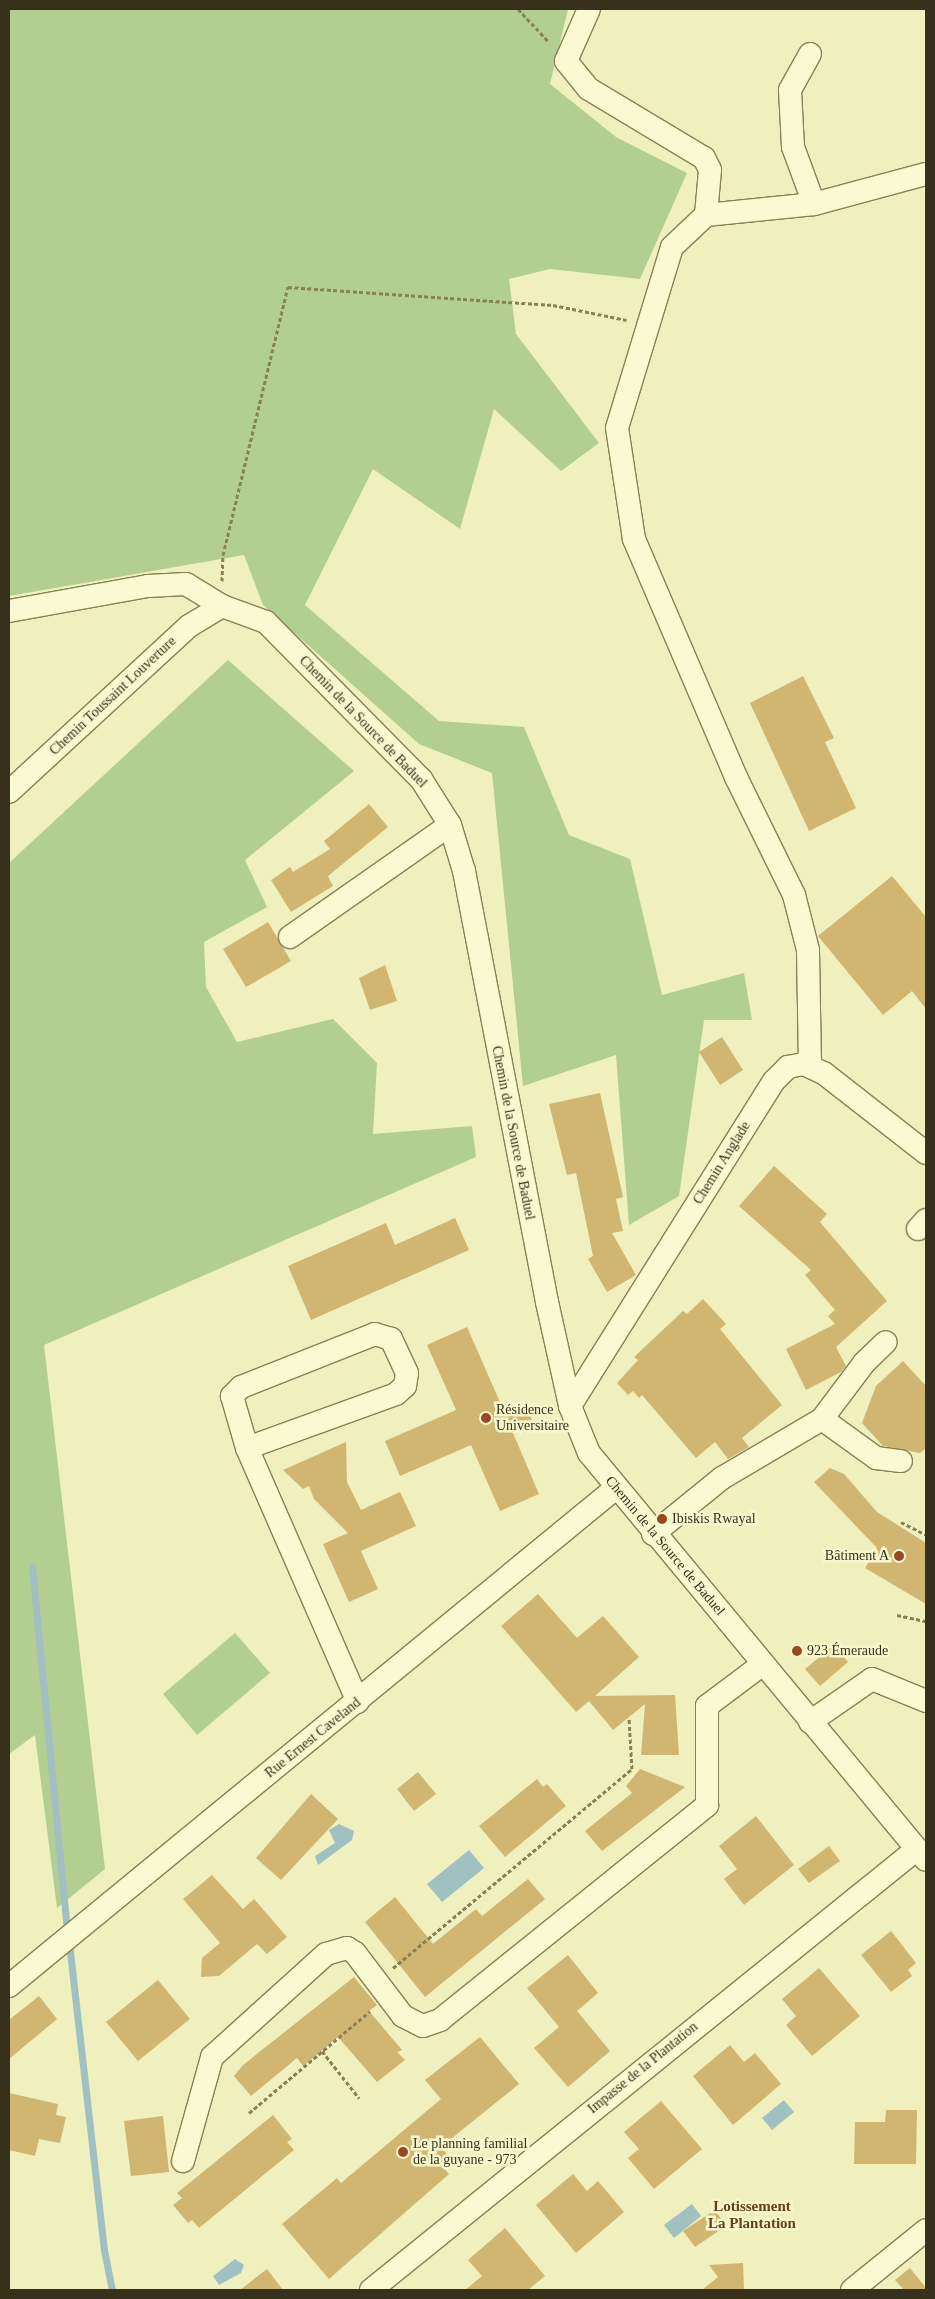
<!DOCTYPE html>
<meta charset="utf-8">
<style>
body{margin:0}
#map{position:relative;width:935px;height:2299px;overflow:hidden;background:#eff0bd;font-family:"Times New Roman",serif}
div>[style]{position:absolute}
[style*='--x']{left:calc(var(--x)*1px);top:calc(var(--y)*1px);width:calc(var(--w)*1px);rotate:calc(var(--a)*1deg)}
.green>*{inset:0;background:#b3ce91}
.water>*{inset:0;background:#a1c0c1}
.stream>*{height:7px;margin:-3.5px;padding:0 3.5px;transform-origin:3.5px;border-radius:3.5px;background:#a1c0c1}
.building>*{inset:0;background:#d0b671}
.path>*{height:3px;margin-top:-1.5px;transform-origin:0;background:repeating-linear-gradient(90deg,#888156 0 4px,transparent 0 6.5px)}
.roads{filter:drop-shadow(1px 0 #888156) drop-shadow(-1px 0 #888156) drop-shadow(0 1px #888156) drop-shadow(0 -1px #888156)}
.minor>*{height:22px;margin:-11px;padding:0 11px;transform-origin:11px;border-radius:11px;background:#f9fad1}
.dots>*{width:14px;height:14px;translate:-50% -50%;box-sizing:border-box;border:2px solid #f6f7cd;border-radius:50%}
span{translate:-50% -50%;white-space:nowrap;text-align:center;line-height:1.15;-webkit-text-stroke:5px #f6f7cd;paint-order:stroke}
.street-label{font-size:14px;color:#37311b}
.poi-label{font-size:14px;color:#37311b}
.left{translate:0 -50%;text-align:left}
.right{translate:-100% -50%;text-align:right}
.neighbourhood-label{font-size:15px;color:#654119;font-weight:700}
.frame{position:absolute;inset:0;border:10px solid #37311b;pointer-events:none}
</style>
<div id="map">
<div class="green">
<div style="clip-path:polygon(9px 9px,568px 9px,550px 84px,616px 137px,687px 173px,640px 279px,550px 269px,509px 279px,516px 334px,599px 443px,561px 471px,494px 409px,460px 529px,373px 469px,305px 605px,439px 721px,524px 727px,569px 835px,630px 859px,662px 995px,744px 973px,752px 1020px,704px 1020px,679px 1196px,629px 1225px,616px 1055px,523px 1086px,492px 773px,419px 744px,263px 605px,244px 555px,9px 596px)"></div>
<div style="clip-path:polygon(228px 660px,354px 771px,245px 860px,267px 907px,204px 942px,206px 987px,237px 1042px,333px 1019px,377px 1063px,373px 1134px,472px 1126px,476px 1157px,44px 1345px,105px 1869px,57px 1908px,35px 1735px,9px 1754px,9px 863px)"></div>
<div style="clip-path:polygon(235px 1633px,270px 1673px,197px 1735px,163px 1694px)"></div>
</div>
<div class="water">
<div style="clip-path:polygon(339px 1824px,354px 1831px,352px 1840px,318px 1865px,315px 1856px,335px 1843px,329px 1830px)"></div>
<div style="clip-path:polygon(469px 1850px,484px 1868px,442px 1902px,427px 1884px)"></div>
<div style="clip-path:polygon(784px 2100px,794px 2112px,772px 2130px,762px 2118px)"></div>
<div style="clip-path:polygon(692px 2204px,701px 2216px,674px 2238px,664px 2225px)"></div>
<div style="clip-path:polygon(235px 2259px,244px 2265px,241px 2273px,219px 2285px,213px 2276px)"></div>
</div>
<div class="stream">
<div style="--x:32;--y:1567;--w:367;--a:84.5"></div>
<div style="--x:69;--y:1943;--w:309;--a:83.5"></div>
<div style="--x:104;--y:2250;--w:41;--a:78.7"></div>
</div>
<div class="building">
<div style="clip-path:polygon(803px 676px,834px 738px,825px 742px,856px 808px,809px 831px,750px 703px)"></div>
<div style="clip-path:polygon(369px 804px,388px 827px,328px 876px,333px 886px,291px 912px,271px 880px,290px 867px,293px 872px,330px 849px,324px 841px)"></div>
<div style="clip-path:polygon(892px 876px,926px 917px,926px 1009px,912px 991px,883px 1015px,818px 936px)"></div>
<div style="clip-path:polygon(268px 922px,291px 961px,246px 987px,223px 949px)"></div>
<div style="clip-path:polygon(385px 965px,397px 1001px,370px 1010px,359px 978px)"></div>
<div style="clip-path:polygon(722px 1037px,743px 1070px,720px 1085px,699px 1052px)"></div>
<div style="clip-path:polygon(600px 1093px,623px 1197px,616px 1199px,623px 1231px,612px 1233px,636px 1275px,607px 1292px,588px 1259px,593px 1256px,576px 1173px,567px 1175px,549px 1104px)"></div>
<div style="clip-path:polygon(774px 1166px,827px 1214px,820px 1222px,887px 1301px,836px 1347px,846px 1366px,841px 1372px,806px 1390px,786px 1349px,835px 1324px,828px 1316px,835px 1310px,805px 1275px,811px 1270px,739px 1206px)"></div>
<div style="clip-path:polygon(455px 1218px,469px 1250px,311px 1320px,288px 1266px,386px 1223px,395px 1245px)"></div>
<div style="clip-path:polygon(703px 1299px,726px 1324px,720px 1329px,782px 1405px,742px 1438px,749px 1447px,728px 1459px,715px 1442px,696px 1458px,642px 1395px,639px 1398px,633px 1391px,628px 1395px,617px 1383px,638px 1360px,634px 1357px,683px 1311px,687px 1314px)"></div>
<div style="clip-path:polygon(467px 1327px,503px 1409px,528px 1402px,532px 1422px,510px 1426px,539px 1494px,500px 1511px,471px 1445px,400px 1476px,385px 1441px,456px 1410px,427px 1345px)"></div>
<div style="clip-path:polygon(903px 1361px,926px 1386px,926px 1448px,920px 1453px,883px 1446px,862px 1423px,876px 1386px)"></div>
<div style="clip-path:polygon(346px 1442px,347px 1482px,361px 1510px,400px 1492px,416px 1526px,361px 1551px,378px 1589px,349px 1602px,323px 1544px,348px 1533px,314px 1499px,309px 1486px,303px 1489px,283px 1470px)"></div>
<div style="clip-path:polygon(830px 1468px,844px 1474px,877px 1512px,926px 1543px,926px 1604px,865px 1568px,877px 1548px,814px 1482px)"></div>
<div style="clip-path:polygon(538px 1594px,577px 1638px,603px 1616px,639px 1657px,595px 1696px,675px 1695px,679px 1755px,641px 1755px,645px 1704px,613px 1730px,589px 1701px,576px 1712px,501px 1626px)"></div>
<div style="clip-path:polygon(834px 1645px,848px 1662px,820px 1686px,805px 1669px)"></div>
<div style="clip-path:polygon(640px 1769px,685px 1787px,602px 1851px,585px 1831px,632px 1793px,626px 1786px)"></div>
<div style="clip-path:polygon(418px 1772px,436px 1794px,414px 1811px,397px 1789px)"></div>
<div style="clip-path:polygon(537px 1779px,543px 1787px,547px 1784px,566px 1806px,505px 1857px,479px 1826px)"></div>
<div style="clip-path:polygon(311px 1794px,338px 1819px,281px 1880px,256px 1858px)"></div>
<div style="clip-path:polygon(756px 1816px,794px 1865px,744px 1905px,724px 1879px,737px 1869px,719px 1846px)"></div>
<div style="clip-path:polygon(829px 1846px,840px 1861px,809px 1883px,798px 1869px)"></div>
<div style="clip-path:polygon(212px 1875px,243px 1909px,254px 1899px,287px 1937px,267px 1954px,257px 1944px,219px 1976px,201px 1977px,202px 1958px,220px 1943px,183px 1899px)"></div>
<div style="clip-path:polygon(528px 1879px,545px 1899px,425px 1997px,365px 1922px,395px 1897px,433px 1944px,476px 1909px,482px 1916px)"></div>
<div style="clip-path:polygon(891px 1931px,916px 1963px,908px 1970px,912px 1976px,891px 1992px,861px 1955px)"></div>
<div style="clip-path:polygon(568px 1955px,598px 1993px,577px 2011px,610px 2051px,568px 2087px,534px 2048px,559px 2027px,527px 1988px)"></div>
<div style="clip-path:polygon(819px 1968px,860px 2016px,812px 2056px,786px 2025px,796px 2016px,782px 1999px)"></div>
<div style="clip-path:polygon(354px 1977px,377px 2005px,369px 2011px,402px 2050px,397px 2052px,405px 2060px,377px 2082px,338px 2037px,303px 2066px,297px 2058px,251px 2096px,234px 2076px,243px 2065px)"></div>
<div style="clip-path:polygon(158px 1980px,190px 2019px,138px 2061px,106px 2022px)"></div>
<div style="clip-path:polygon(39px 1996px,57px 2019px,9px 2059px,9px 2020px)"></div>
<div style="clip-path:polygon(480px 2037px,519px 2084px,441px 2147px,449px 2157px,440px 2164px,449px 2174px,329px 2279px,282px 2224px,337px 2178px,341px 2183px,441px 2099px,425px 2080px)"></div>
<div style="clip-path:polygon(730px 2045px,744px 2062px,755px 2053px,781px 2084px,733px 2125px,693px 2076px)"></div>
<div style="clip-path:polygon(9px 2093px,58px 2104px,56px 2115px,66px 2117px,60px 2143px,39px 2139px,35px 2156px,9px 2150px)"></div>
<div style="clip-path:polygon(661px 2101px,702px 2149px,654px 2189px,628px 2158px,639px 2149px,624px 2132px)"></div>
<div style="clip-path:polygon(886px 2110px,917px 2110px,916px 2164px,854px 2164px,855px 2122px,885px 2122px)"></div>
<div style="clip-path:polygon(273px 2115px,292px 2139px,287px 2142px,294px 2150px,199px 2228px,192px 2220px,188px 2223px,173px 2205px,182px 2198px,177px 2193px)"></div>
<div style="clip-path:polygon(163px 2116px,169px 2172px,131px 2176px,124px 2121px)"></div>
<div style="clip-path:polygon(573px 2174px,587px 2191px,598px 2181px,624px 2212px,576px 2253px,536px 2205px)"></div>
<div style="clip-path:polygon(715px 2210px,726px 2226px,695px 2247px,683px 2231px)"></div>
<div style="clip-path:polygon(505px 2228px,545px 2276px,528px 2290px,465px 2290px,482px 2276px,468px 2260px)"></div>
<div style="clip-path:polygon(743px 2263px,744px 2290px,702px 2290px,718px 2277px,709px 2265px)"></div>
<div style="clip-path:polygon(910px 2268px,926px 2288px,926px 2290px,904px 2290px,895px 2280px)"></div>
<div style="clip-path:polygon(267px 2269px,283px 2290px,240px 2290px)"></div>
</div>
<div class="path">
<div style="--x:518;--y:9;--w:45;--a:46.8"></div>
<div style="--x:222;--y:581;--w:26;--a:-88"></div>
<div style="--x:223;--y:555;--w:276;--a:-76.4"></div>
<div style="--x:288;--y:287;--w:266;--a:3.9"></div>
<div style="--x:553;--y:305;--w:75;--a:11.6"></div>
<div style="--x:901;--y:1522;--w:28;--a:27"></div>
<div style="--x:897;--y:1615;--w:30;--a:12"></div>
<div style="--x:393;--y:1968;--w:311;--a:-39.8"></div>
<div style="--x:632;--y:1769;--w:50;--a:-93.4"></div>
<div style="--x:322;--y:2051;--w:60;--a:51.8"></div>
<div style="--x:249;--y:2113;--w:158;--a:-40.1"></div>
</div>
<div class="roads">
<div class="minor">
<div style="--x:589;--y:9;--w:57;--a:113.9"></div>
<div style="--x:566;--y:61;--w:36;--a:51"></div>
<div style="--x:589;--y:89;--w:134;--a:31"></div>
<div style="--x:704;--y:158;--w:13;--a:63"></div>
<div style="--x:710;--y:170;--w:45;--a:95.1"></div>
<div style="--x:810;--y:54;--w:41;--a:119.1"></div>
<div style="--x:790;--y:90;--w:57;--a:87"></div>
<div style="--x:793;--y:147;--w:61;--a:69.8"></div>
<div style="--x:9;--y:611;--w:141;--a:-10.2"></div>
<div style="--x:148;--y:586;--w:38;--a:-3"></div>
<div style="--x:186;--y:584;--w:42;--a:31.4"></div>
<div style="--x:222;--y:606;--w:47;--a:20"></div>
<div style="--x:266;--y:622;--w:221;--a:45.4"></div>
<div style="--x:421;--y:779;--w:54;--a:57.8"></div>
<div style="--x:450;--y:825;--w:48;--a:73.1"></div>
<div style="--x:464;--y:871;--w:439;--a:79.1"></div>
<div style="--x:547;--y:1302;--w:107;--a:77.5"></div>
<div style="--x:570;--y:1406;--w:51;--a:68"></div>
<div style="--x:589;--y:1453;--w:528;--a:50.37"></div>
<div style="--x:9;--y:792;--w:245;--a:-42.7"></div>
<div style="--x:189;--y:626;--w:39;--a:-31"></div>
<div style="--x:290;--y:937;--w:195;--a:-35"></div>
<div style="--x:810;--y:1066;--w:116;--a:-91"></div>
<div style="--x:808;--y:950;--w:57;--a:-104.3"></div>
<div style="--x:794;--y:895;--w:131;--a:-116.2"></div>
<div style="--x:736;--y:777;--w:259;--a:-113.2"></div>
<div style="--x:634;--y:539;--w:112;--a:-98.7"></div>
<div style="--x:617;--y:428;--w:189;--a:-73.1"></div>
<div style="--x:672;--y:247;--w:47;--a:-43.3"></div>
<div style="--x:706;--y:215;--w:109;--a:-5.8"></div>
<div style="--x:814;--y:204;--w:116;--a:-15"></div>
<div style="--x:918;--y:1229;--w:12;--a:-48"></div>
<div style="--x:570;--y:1406;--w:384;--a:-57.9"></div>
<div style="--x:774;--y:1081;--w:20;--a:-45"></div>
<div style="--x:788;--y:1067;--w:16;--a:-11"></div>
<div style="--x:804;--y:1064;--w:23;--a:25"></div>
<div style="--x:825;--y:1074;--w:128;--a:38"></div>
<div style="--x:822;--y:1419;--w:70;--a:-53.1"></div>
<div style="--x:864;--y:1363;--w:30;--a:-44"></div>
<div style="--x:247;--y:1448;--w:158;--a:-19.9"></div>
<div style="--x:396;--y:1394;--w:12;--a:-42"></div>
<div style="--x:405;--y:1386;--w:13;--a:-81"></div>
<div style="--x:407;--y:1373;--w:38;--a:-115"></div>
<div style="--x:391;--y:1339;--w:17;--a:-163"></div>
<div style="--x:375;--y:1334;--w:144;--a:158.4"></div>
<div style="--x:241;--y:1387;--w:13;--a:135"></div>
<div style="--x:232;--y:1396;--w:54;--a:73.9"></div>
<div style="--x:247;--y:1448;--w:277;--a:66.4"></div>
<div style="--x:653;--y:1534;--w:89;--a:-39.1"></div>
<div style="--x:722;--y:1478;--w:116;--a:-30.5"></div>
<div style="--x:822;--y:1419;--w:67;--a:35.8"></div>
<div style="--x:876;--y:1458;--w:25;--a:7"></div>
<div style="--x:810;--y:1722;--w:75;--a:-34.7"></div>
<div style="--x:872;--y:1679;--w:58;--a:22.2"></div>
<div style="--x:9;--y:1986;--w:785;--a:-39.37"></div>
<div style="--x:183;--y:2161;--w:108;--a:-74.4"></div>
<div style="--x:212;--y:2057;--w:154;--a:-42.1"></div>
<div style="--x:326;--y:1954;--w:22;--a:-16"></div>
<div style="--x:347;--y:1948;--w:9;--a:32"></div>
<div style="--x:355;--y:1953;--w:79;--a:52.7"></div>
<div style="--x:403;--y:2016;--w:22;--a:27"></div>
<div style="--x:423;--y:2026;--w:18;--a:-19"></div>
<div style="--x:440;--y:2020;--w:343;--a:-38.8"></div>
<div style="--x:707;--y:1805;--w:99;--a:-90"></div>
<div style="--x:707;--y:1706;--w:70;--a:-36.9"></div>
<div style="--x:371;--y:2290;--w:702;--a:-38.93"></div>
<div style="--x:852;--y:2290;--w:95;--a:-39"></div>
</div>
</div>
<div class="dots">
<div style="left:486px;top:1418px;background:#9a4823"></div>
<div style="left:662px;top:1519px;background:#9a4823"></div>
<div style="left:899px;top:1556px;background:#9a4823"></div>
<div style="left:797px;top:1651px;background:#9a4823"></div>
<div style="left:403px;top:2152px;background:#9a4823"></div>
</div>
<div class="street-label">
<span style="left:113px;top:696px;rotate:-43deg">Chemin Toussaint Louverture</span>
<span style="left:363px;top:722px;rotate:46deg">Chemin de la Source de Baduel</span>
<span style="left:513px;top:1133px;rotate:79deg">Chemin de la Source de Baduel</span>
<span style="left:722px;top:1163px;rotate:-58deg">Chemin Anglade</span>
<span style="left:665px;top:1546px;rotate:50deg">Chemin de la Source de Baduel</span>
<span style="left:313px;top:1738px;rotate:-39deg">Rue Ernest Caveland</span>
<span style="left:643px;top:2068px;rotate:-39deg">Impasse de la Plantation</span>
</div>
<div class="poi-label">
<span class="left" style="left:496px;top:1418px">Résidence<br>Universitaire</span>
<span class="left" style="left:672px;top:1519px">Ibiskis Rwayal</span>
<span class="right" style="left:889px;top:1556px">Bâtiment A</span>
<span class="left" style="left:807px;top:1651px">923 Émeraude</span>
<span class="left" style="left:413px;top:2152px">Le planning familial<br>de la guyane - 973</span>
</div>
<div class="neighbourhood-label">
<span style="left:752px;top:2215px">Lotissement<br>La Plantation</span>
</div>
<div class="frame"></div>
</div>
